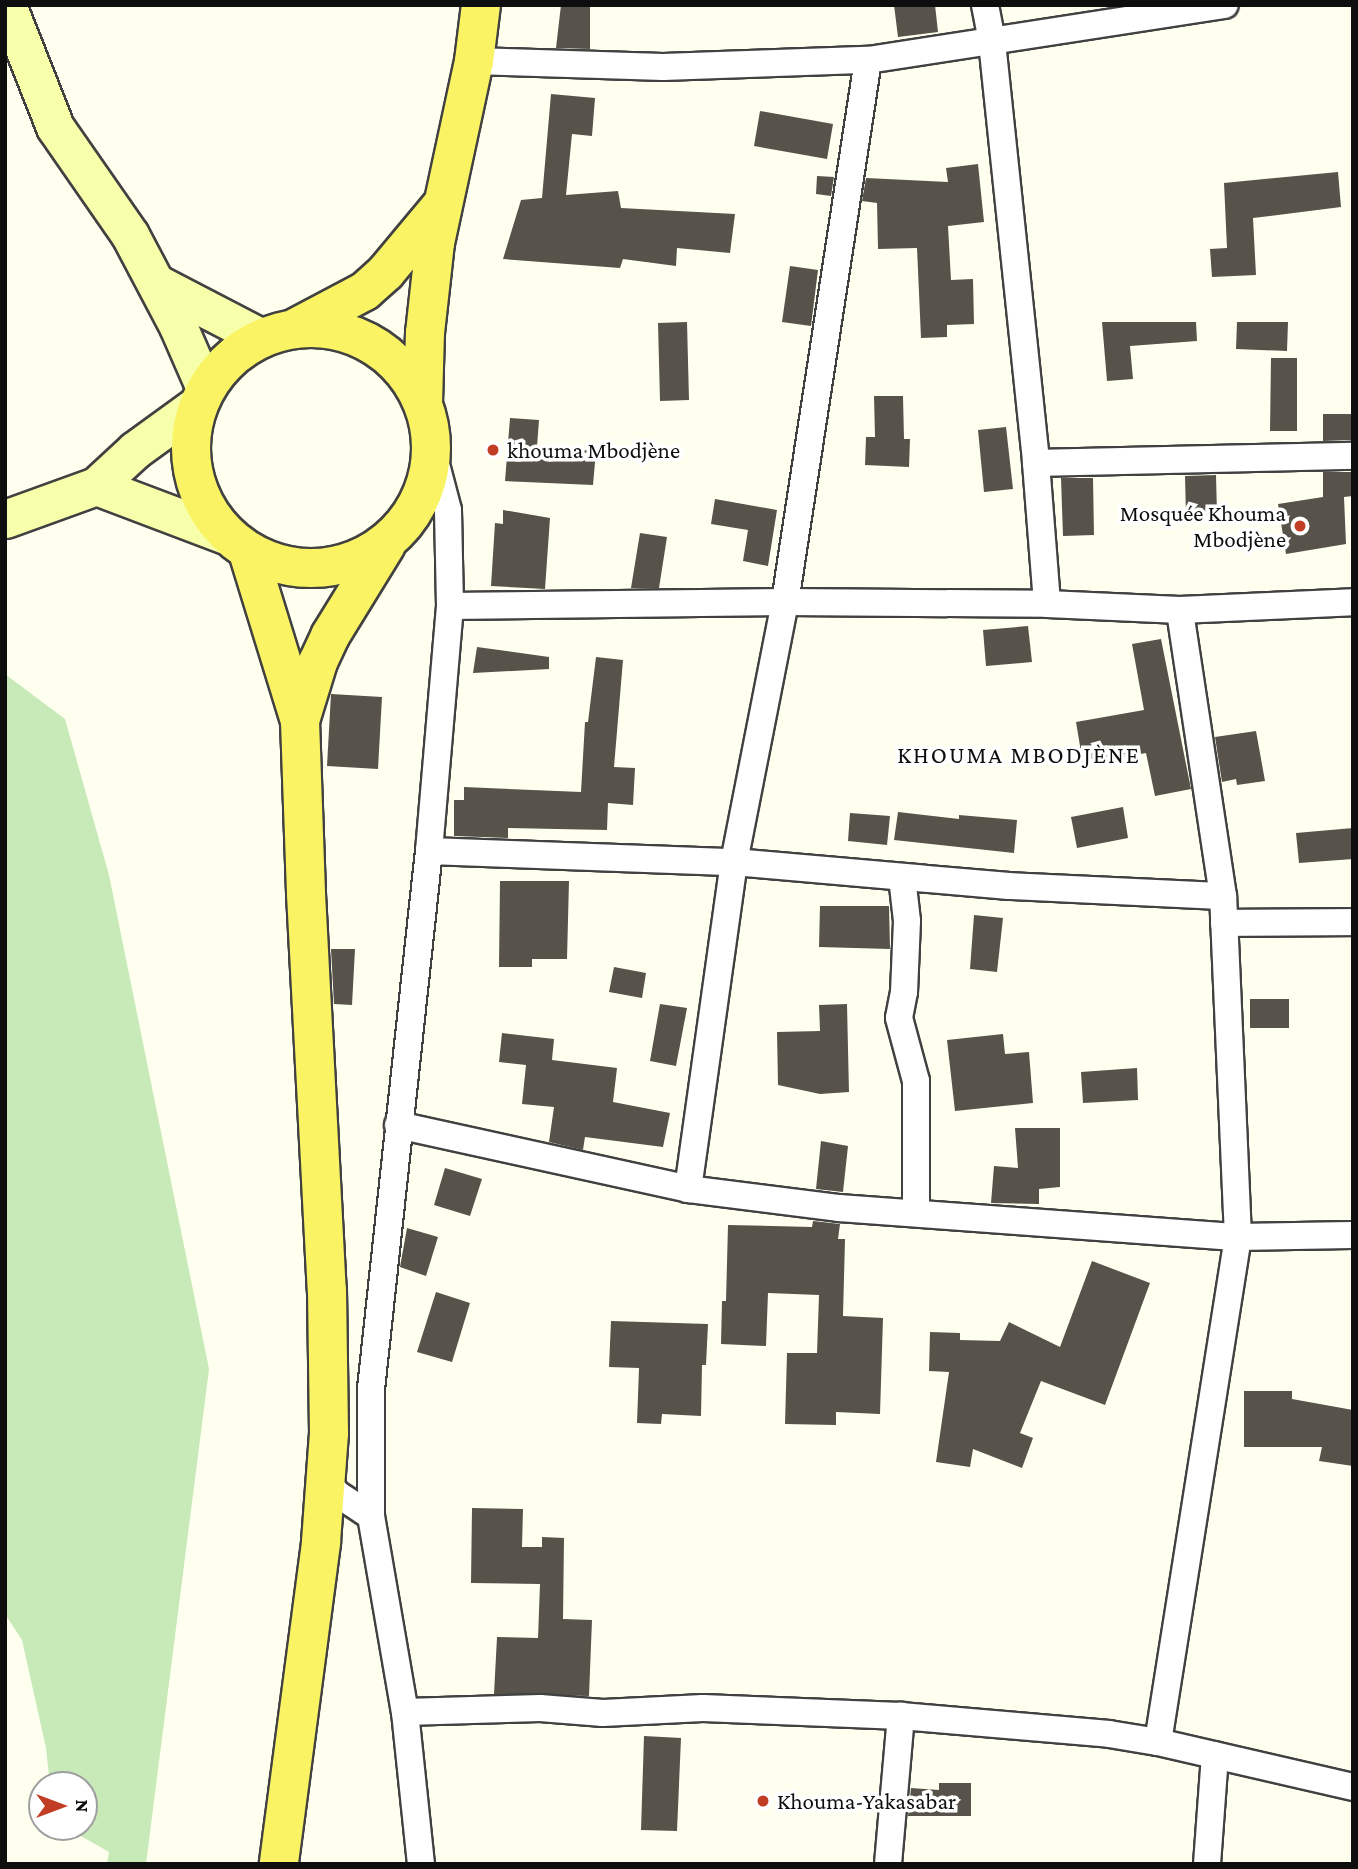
<!DOCTYPE html>
<meta charset="utf-8">
<style>
body{margin:0}
#map{position:relative;width:1358px;height:1869px;overflow:hidden;background:#fffff0;font-family:"Crimson Pro",serif}
div>[style]{position:absolute}
[style*='--x']{left:calc(var(--x)*1px);top:calc(var(--y)*1px);width:calc(var(--w)*1px);rotate:calc(var(--a)*1deg)}
.green>*{inset:0;background:#c8eab8}
.building>*{inset:0;background:#57524a}
.roads{filter:drop-shadow(2px 0 #414141) drop-shadow(-2px 0 #414141) drop-shadow(0 2px #414141) drop-shadow(0 -2px #414141)}
.street>*{height:26px;margin:-13px;padding:0 13px;transform-origin:13px;border-radius:13px;background:#fff}
.secondary>*{height:37px;margin:-18.5px;padding:0 18.5px;transform-origin:18.5px;border-radius:18.5px;background:#f7ffab}
.primary>*{height:38px;margin:-19px;padding:0 19px;transform-origin:19px;border-radius:19px;background:#faf465}
.primary>.ring{margin:-19px;padding:0;box-sizing:content-box;background:none;border:38px solid #faf465;border-radius:50%}
.dots>*{width:19px;height:19px;translate:-50% -50%;box-sizing:border-box;border:4px solid #fff;border-radius:50%}
span{translate:-50% -50%;white-space:nowrap;text-align:center;line-height:1.15;-webkit-text-stroke:7px #fff;paint-order:stroke}
.poi-label{font-size:23px;color:#0e0e0e}
.left{translate:0 -50%;text-align:left}
.right{translate:-100% -50%;text-align:right}
.neighbourhood-label{font-size:24px;color:#0e0e0e;letter-spacing:2px}
.frame{position:absolute;inset:0;border:7px solid #0e0e0e;pointer-events:none}
.north{position:absolute;left:28px;top:1771px;width:70px;height:70px;box-sizing:border-box;background:#fff;border:2px solid #9f9f9f;border-radius:50%;rotate:90deg;font-size:19px;font-weight:700;line-height:28px;text-align:center;color:#0e0e0e}
.north::after{content:'';display:block;margin:auto;width:24px;height:32px;background:#c13d24;clip-path:polygon(50% 0,100% 100%,50% 72%,0 100%)}
</style>
<div id="map">
<div class="green">
<div style="clip-path:polygon(5px 674px,65px 719px,109px 875px,209px 1369px,146px 1864px,107px 1864px,109px 1852px,65px 1827px,84px 1827px,84px 1785px,50px 1785px,46px 1748px,22px 1640px,5px 1614px)"></div>
</div>
<div class="building">
<div style="clip-path:polygon(561px 5px,590px 5px,590px 49px,556px 48px)"></div>
<div style="clip-path:polygon(894px 5px,935px 5px,938px 32px,898px 37px)"></div>
<div style="clip-path:polygon(551px 94px,595px 98px,592px 136px,572px 134px,566px 195px,618px 191px,621px 208px,735px 214px,730px 253px,677px 248px,676px 266px,623px 259px,620px 268px,503px 259px,521px 200px,542px 198px)"></div>
<div style="clip-path:polygon(760px 111px,833px 124px,827px 159px,754px 146px)"></div>
<div style="clip-path:polygon(978px 164px,984px 222px,948px 226px,951px 280px,973px 279px,974px 324px,947px 325px,947px 337px,921px 338px,917px 248px,878px 249px,877px 203px,862px 201px,866px 178px,948px 182px,946px 168px)"></div>
<div style="clip-path:polygon(1338px 172px,1341px 207px,1253px 218px,1256px 275px,1212px 277px,1210px 249px,1227px 248px,1224px 183px)"></div>
<div style="clip-path:polygon(817px 176px,834px 177px,831px 196px,816px 194px)"></div>
<div style="clip-path:polygon(790px 266px,818px 270px,811px 326px,782px 322px)"></div>
<div style="clip-path:polygon(687px 322px,689px 400px,660px 401px,658px 323px)"></div>
<div style="clip-path:polygon(1102px 322px,1196px 322px,1197px 341px,1130px 346px,1133px 379px,1107px 381px)"></div>
<div style="clip-path:polygon(1237px 322px,1288px 322px,1287px 351px,1236px 349px)"></div>
<div style="clip-path:polygon(1271px 358px,1297px 358px,1297px 431px,1270px 431px)"></div>
<div style="clip-path:polygon(874px 396px,903px 396px,904px 439px,910px 439px,909px 467px,865px 465px,866px 437px,875px 437px)"></div>
<div style="clip-path:polygon(1323px 414px,1353px 414px,1353px 440px,1323px 441px)"></div>
<div style="clip-path:polygon(510px 418px,539px 420px,537px 447px,596px 451px,593px 485px,505px 481px)"></div>
<div style="clip-path:polygon(1006px 427px,1013px 489px,984px 492px,978px 430px)"></div>
<div style="clip-path:polygon(1323px 472px,1353px 472px,1353px 496px,1344px 497px,1346px 544px,1286px 554px,1278px 504px,1323px 497px)"></div>
<div style="clip-path:polygon(1216px 475px,1217px 514px,1186px 515px,1185px 476px)"></div>
<div style="clip-path:polygon(1061px 478px,1093px 478px,1094px 535px,1063px 536px)"></div>
<div style="clip-path:polygon(715px 499px,777px 510px,768px 566px,743px 561px,748px 530px,711px 524px)"></div>
<div style="clip-path:polygon(503px 510px,550px 518px,545px 589px,491px 586px,495px 523px,503px 524px)"></div>
<div style="clip-path:polygon(640px 533px,667px 537px,659px 588px,631px 588px)"></div>
<div style="clip-path:polygon(1028px 626px,1032px 662px,986px 666px,983px 630px)"></div>
<div style="clip-path:polygon(1161px 639px,1191px 789px,1155px 796px,1146px 753px,1083px 764px,1076px 722px,1144px 710px,1132px 644px)"></div>
<div style="clip-path:polygon(477px 647px,549px 657px,549px 669px,473px 673px)"></div>
<div style="clip-path:polygon(596px 657px,623px 660px,614px 767px,635px 768px,633px 805px,608px 803px,607px 830px,508px 828px,508px 838px,454px 836px,454px 800px,464px 800px,464px 787px,581px 792px,585px 722px,588px 722px)"></div>
<div style="clip-path:polygon(331px 694px,382px 697px,378px 769px,327px 766px)"></div>
<div style="clip-path:polygon(1256px 731px,1265px 781px,1237px 785px,1236px 779px,1222px 782px,1215px 737px)"></div>
<div style="clip-path:polygon(1123px 807px,1128px 838px,1077px 848px,1071px 817px)"></div>
<div style="clip-path:polygon(898px 812px,959px 819px,959px 815px,1017px 820px,1014px 853px,894px 840px)"></div>
<div style="clip-path:polygon(850px 813px,890px 816px,887px 845px,848px 841px)"></div>
<div style="clip-path:polygon(1353px 828px,1353px 859px,1299px 863px,1296px 833px)"></div>
<div style="clip-path:polygon(500px 881px,569px 881px,567px 959px,532px 959px,532px 967px,499px 967px)"></div>
<div style="clip-path:polygon(820px 906px,889px 906px,890px 949px,819px 947px)"></div>
<div style="clip-path:polygon(974px 915px,1003px 918px,997px 972px,970px 969px)"></div>
<div style="clip-path:polygon(331px 949px,355px 949px,352px 1005px,334px 1004px)"></div>
<div style="clip-path:polygon(614px 967px,646px 973px,642px 998px,609px 992px)"></div>
<div style="clip-path:polygon(1250px 999px,1289px 999px,1289px 1028px,1250px 1028px)"></div>
<div style="clip-path:polygon(660px 1004px,687px 1008px,676px 1066px,650px 1061px)"></div>
<div style="clip-path:polygon(847px 1004px,849px 1092px,820px 1094px,778px 1085px,777px 1032px,820px 1031px,819px 1005px)"></div>
<div style="clip-path:polygon(502px 1033px,554px 1039px,552px 1060px,617px 1068px,613px 1102px,670px 1113px,663px 1147px,585px 1137px,583px 1150px,549px 1142px,554px 1107px,522px 1104px,526px 1065px,499px 1062px)"></div>
<div style="clip-path:polygon(1003px 1034px,1005px 1054px,1029px 1052px,1033px 1103px,955px 1111px,947px 1040px)"></div>
<div style="clip-path:polygon(1137px 1068px,1138px 1100px,1083px 1103px,1081px 1072px)"></div>
<div style="clip-path:polygon(1015px 1128px,1060px 1128px,1060px 1187px,1039px 1189px,1039px 1204px,991px 1203px,994px 1166px,1018px 1168px)"></div>
<div style="clip-path:polygon(821px 1141px,848px 1146px,843px 1192px,816px 1189px)"></div>
<div style="clip-path:polygon(445px 1168px,482px 1179px,470px 1216px,434px 1205px)"></div>
<div style="clip-path:polygon(813px 1221px,840px 1224px,838px 1239px,845px 1239px,843px 1316px,883px 1318px,880px 1414px,836px 1412px,836px 1425px,785px 1424px,787px 1353px,817px 1353px,819px 1295px,768px 1293px,766px 1346px,721px 1344px,722px 1301px,726px 1301px,728px 1225px,812px 1227px)"></div>
<div style="clip-path:polygon(407px 1228px,438px 1237px,426px 1276px,400px 1267px)"></div>
<div style="clip-path:polygon(1092px 1261px,1150px 1283px,1105px 1405px,1041px 1381px,1020px 1433px,1033px 1438px,1022px 1468px,973px 1449px,970px 1467px,936px 1462px,949px 1372px,929px 1371px,930px 1332px,960px 1333px,960px 1340px,1000px 1341px,1009px 1322px,1060px 1347px)"></div>
<div style="clip-path:polygon(436px 1292px,470px 1303px,452px 1362px,417px 1352px)"></div>
<div style="clip-path:polygon(611px 1321px,708px 1324px,706px 1365px,702px 1365px,701px 1416px,662px 1414px,661px 1424px,637px 1423px,639px 1368px,609px 1367px)"></div>
<div style="clip-path:polygon(1244px 1391px,1292px 1391px,1292px 1399px,1353px 1410px,1353px 1466px,1319px 1461px,1322px 1447px,1244px 1447px)"></div>
<div style="clip-path:polygon(472px 1508px,523px 1509px,522px 1547px,542px 1547px,542px 1537px,564px 1538px,563px 1619px,592px 1620px,589px 1696px,494px 1694px,497px 1637px,538px 1638px,540px 1584px,471px 1583px)"></div>
<div style="clip-path:polygon(644px 1736px,681px 1738px,677px 1831px,641px 1830px)"></div>
<div style="clip-path:polygon(939px 1783px,971px 1783px,971px 1816px,908px 1816px,911px 1788px,939px 1790px)"></div>
</div>
<div class="roads">
<div class="street">
<div style="--x:985;--y:5;--w:38;--a:79"></div>
<div style="--x:992;--y:42;--w:423;--a:84"></div>
<div style="--x:1036;--y:463;--w:141;--a:85.5"></div>
<div style="--x:474;--y:61;--w:189;--a:1.8"></div>
<div style="--x:663;--y:67;--w:205;--a:-2"></div>
<div style="--x:868;--y:60;--w:361;--a:-8.8"></div>
<div style="--x:1036;--y:463;--w:317;--a:-1.3"></div>
<div style="--x:450;--y:606;--w:335;--a:-0.7"></div>
<div style="--x:785;--y:602;--w:262;--a:0.4"></div>
<div style="--x:1047;--y:604;--w:133;--a:2.6"></div>
<div style="--x:1180;--y:610;--w:173;--a:-2.6"></div>
<div style="--x:429;--y:851;--w:305;--a:2.1"></div>
<div style="--x:734;--y:862;--w:276;--a:5"></div>
<div style="--x:1009;--y:886;--w:214;--a:2.7"></div>
<div style="--x:902;--y:877;--w:44;--a:83.5"></div>
<div style="--x:907;--y:921;--w:71;--a:92.4"></div>
<div style="--x:904;--y:992;--w:26;--a:101"></div>
<div style="--x:899;--y:1018;--w:65;--a:74.9"></div>
<div style="--x:916;--y:1081;--w:132;--a:90"></div>
<div style="--x:1224;--y:923;--w:129;--a:-0.4"></div>
<div style="--x:398;--y:1125;--w:297;--a:12.4"></div>
<div style="--x:688;--y:1189;--w:152;--a:7.2"></div>
<div style="--x:839;--y:1208;--w:400;--a:4.2"></div>
<div style="--x:1238;--y:1237;--w:115;--a:-1"></div>
<div style="--x:688;--y:1189;--w:330;--a:-82"></div>
<div style="--x:734;--y:862;--w:265;--a:-78.9"></div>
<div style="--x:785;--y:602;--w:548;--a:-81.29"></div>
<div style="--x:326;--y:1479;--w:17;--a:54"></div>
<div style="--x:336;--y:1493;--w:42;--a:33.3"></div>
<div style="--x:371;--y:1516;--w:199;--a:80.2"></div>
<div style="--x:405;--y:1712;--w:153;--a:84"></div>
<div style="--x:371;--y:1516;--w:127;--a:-90"></div>
<div style="--x:371;--y:1389;--w:541;--a:-83.85"></div>
<div style="--x:429;--y:851;--w:246;--a:-85.1"></div>
<div style="--x:450;--y:606;--w:96;--a:-91.2"></div>
<div style="--x:448;--y:510;--w:67;--a:-104.7"></div>
<div style="--x:405;--y:1712;--w:135;--a:-1.7"></div>
<div style="--x:540;--y:1708;--w:63;--a:4.5"></div>
<div style="--x:603;--y:1713;--w:100;--a:-2.9"></div>
<div style="--x:703;--y:1708;--w:198;--a:2.3"></div>
<div style="--x:901;--y:1716;--w:209;--a:4.9"></div>
<div style="--x:1109;--y:1734;--w:50;--a:9.3"></div>
<div style="--x:1158;--y:1742;--w:200;--a:13"></div>
<div style="--x:1158;--y:1742;--w:511;--a:-81"></div>
<div style="--x:1238;--y:1237;--w:341;--a:-92.5"></div>
<div style="--x:1223;--y:896;--w:289;--a:-98.6"></div>
<div style="--x:888;--y:1864;--w:149;--a:-85"></div>
<div style="--x:1207;--y:1864;--w:109;--a:-85.8"></div>
</div>
<div class="secondary">
<div style="--x:7;--y:5;--w:131;--a:68.5"></div>
<div style="--x:55;--y:127;--w:131;--a:55.2"></div>
<div style="--x:130;--y:235;--w:103;--a:62.2"></div>
<div style="--x:178;--y:326;--w:68;--a:66.5"></div>
<div style="--x:156;--y:283;--w:117;--a:27.4"></div>
<div style="--x:96;--y:486;--w:139;--a:20.7"></div>
<div style="--x:5;--y:519;--w:97;--a:-19.9"></div>
<div style="--x:96;--y:486;--w:53;--a:-42.7"></div>
<div style="--x:135;--y:450;--w:77;--a:-36"></div>
</div>
<div class="primary">
<div style="--x:297;--y:327;--w:77;--a:-27.9"></div>
<div style="--x:365;--y:291;--w:28;--a:-42"></div>
<div style="--x:386;--y:272;--w:86;--a:-50.2"></div>
<div class="ring" style="left:191px;top:328px;width:202px;height:202px"></div>
<div style="--x:423;--y:403;--w:70;--a:-88.4"></div>
<div style="--x:425;--y:333;--w:91;--a:-83.7"></div>
<div style="--x:435;--y:243;--w:186;--a:-77.9"></div>
<div style="--x:474;--y:61;--w:56;--a:-82.9"></div>
<div style="--x:248;--y:552;--w:177;--a:72.9"></div>
<div style="--x:300;--y:721;--w:173;--a:88"></div>
<div style="--x:306;--y:894;--w:397;--a:87"></div>
<div style="--x:327;--y:1290;--w:143;--a:89.2"></div>
<div style="--x:329;--y:1433;--w:110;--a:94.2"></div>
<div style="--x:321;--y:1543;--w:324;--a:97.5"></div>
<div style="--x:300;--y:721;--w:62;--a:-73"></div>
<div style="--x:318;--y:662;--w:29;--a:-65"></div>
<div style="--x:330;--y:636;--w:107;--a:-58.4"></div>
</div>
</div>
<div class="dots">
<div style="left:493px;top:450px;background:#c13d24"></div>
<div style="left:1300px;top:526px;background:#c13d24"></div>
<div style="left:763px;top:1801px;background:#c13d24"></div>
</div>
<div class="poi-label">
<span class="left" style="left:507px;top:450px">khouma Mbodjène</span>
<span class="right" style="left:1286px;top:526px">Mosquée Khouma<br>Mbodjène</span>
<span class="left" style="left:777px;top:1801px">Khouma-Yakasabar</span>
</div>
<div class="neighbourhood-label">
<span style="left:1019px;top:755px">KHOUMA MBODJÈNE</span>
</div>
<div class="frame"></div>
<div class="north">N</div>
</div>
